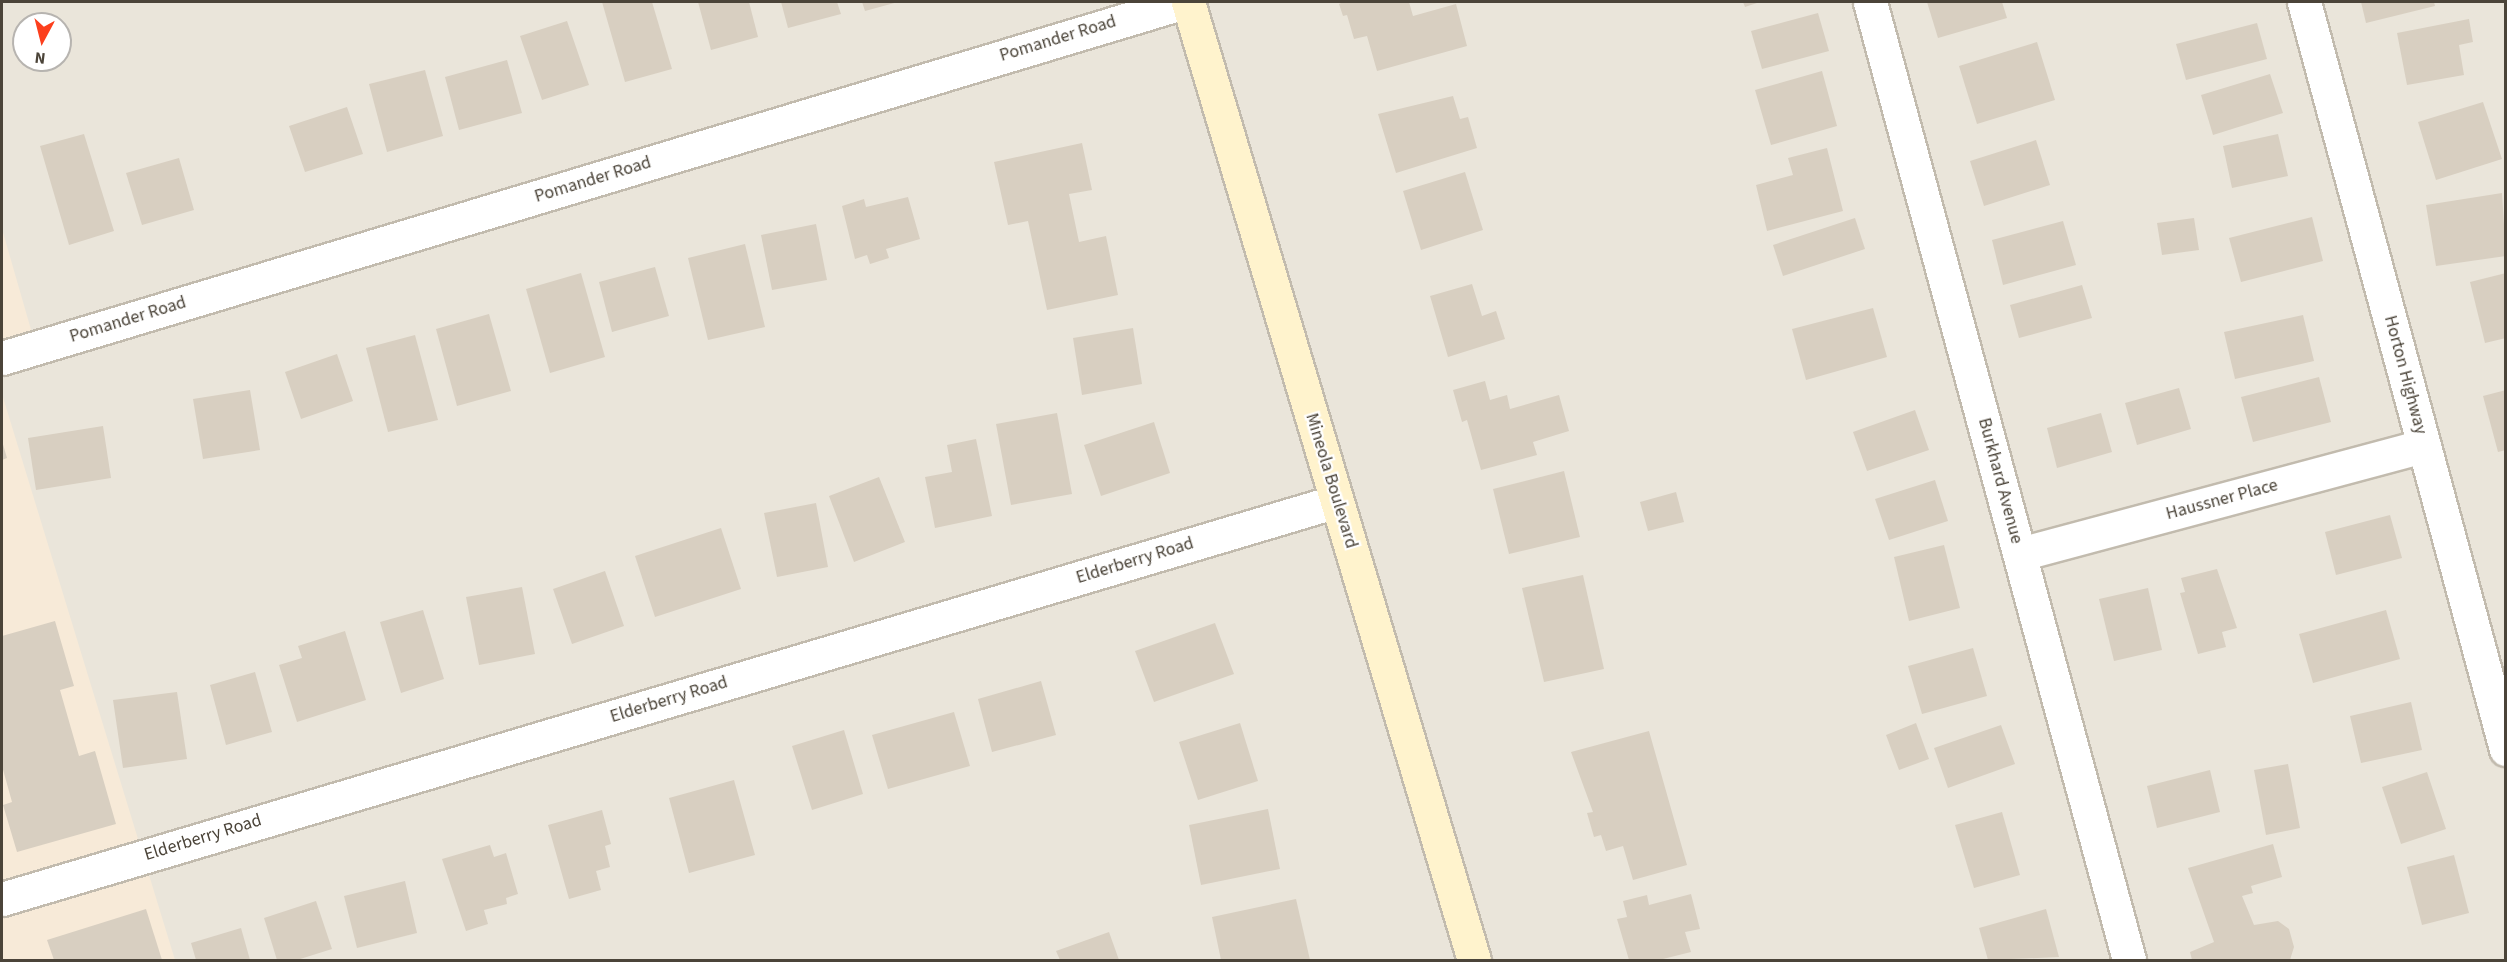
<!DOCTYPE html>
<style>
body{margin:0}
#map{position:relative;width:2507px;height:962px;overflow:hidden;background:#f6f3ec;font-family:"Source Sans 3",sans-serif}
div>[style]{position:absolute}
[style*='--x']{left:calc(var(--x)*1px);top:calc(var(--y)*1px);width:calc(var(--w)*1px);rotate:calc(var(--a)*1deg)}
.residential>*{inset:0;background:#eae5da}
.commercial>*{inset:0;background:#f7ead8}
.building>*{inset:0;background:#d8cfc1}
.roads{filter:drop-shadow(2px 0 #c2bbae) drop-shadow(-2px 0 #c2bbae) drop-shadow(0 2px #c2bbae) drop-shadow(0 -2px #c2bbae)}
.minor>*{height:33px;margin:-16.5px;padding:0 16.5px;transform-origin:16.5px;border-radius:16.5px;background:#fff}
.secondary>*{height:33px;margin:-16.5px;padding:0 16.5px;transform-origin:16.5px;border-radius:16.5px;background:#fff3cd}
span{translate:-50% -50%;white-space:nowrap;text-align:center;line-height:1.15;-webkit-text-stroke:4.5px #fff;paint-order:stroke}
.street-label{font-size:18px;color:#4b4439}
.frame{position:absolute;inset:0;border:3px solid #4b4439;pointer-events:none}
.north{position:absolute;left:12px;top:12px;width:60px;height:60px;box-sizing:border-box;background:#fff;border:2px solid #b7b4b0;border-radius:50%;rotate:187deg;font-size:16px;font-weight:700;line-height:24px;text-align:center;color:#4b4439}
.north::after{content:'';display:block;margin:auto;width:21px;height:27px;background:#fc3f1d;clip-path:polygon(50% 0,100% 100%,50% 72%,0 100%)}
</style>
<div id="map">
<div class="residential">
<div style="clip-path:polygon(evenodd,2px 2px,2505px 2px,2505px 960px,2px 960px,2px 2px,24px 24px,60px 24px,60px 60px,24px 60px,24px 24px)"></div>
</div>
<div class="commercial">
<div style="clip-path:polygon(2px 229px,36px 347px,2px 358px)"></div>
<div style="clip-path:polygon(2px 394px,175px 960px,2px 960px)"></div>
</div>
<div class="building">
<div style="clip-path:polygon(602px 2px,652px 2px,672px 69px,625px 82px)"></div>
<div style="clip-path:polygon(698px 2px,749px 2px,758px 37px,711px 50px)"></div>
<div style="clip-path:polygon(781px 2px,837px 2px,841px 14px,788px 28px)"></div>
<div style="clip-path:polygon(862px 2px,898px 2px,865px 11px)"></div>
<div style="clip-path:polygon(1343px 2px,1409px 2px,1413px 16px,1456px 4px,1467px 46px,1377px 71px,1367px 36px,1354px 39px,1347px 15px,1343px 16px,1339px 4px)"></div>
<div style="clip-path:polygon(1743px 2px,1760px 2px,1745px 7px)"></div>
<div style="clip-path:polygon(1927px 2px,2002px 2px,2007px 18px,1938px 38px)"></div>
<div style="clip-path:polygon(2361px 2px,2434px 2px,2435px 6px,2366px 23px)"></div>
<div style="clip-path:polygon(1818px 13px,1829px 51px,1762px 69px,1751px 31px)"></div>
<div style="clip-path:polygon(2469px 19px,2473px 42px,2459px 45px,2464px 75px,2407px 85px,2397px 33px)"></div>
<div style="clip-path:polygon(567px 21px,589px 85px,542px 100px,520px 36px)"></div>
<div style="clip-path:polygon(2257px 23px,2267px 59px,2186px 80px,2176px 44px)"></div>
<div style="clip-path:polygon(2037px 42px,2055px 100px,1977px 124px,1959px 66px)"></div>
<div style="clip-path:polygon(507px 60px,522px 113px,459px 130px,445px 77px)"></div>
<div style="clip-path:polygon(425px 70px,443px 136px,387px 152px,369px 84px)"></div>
<div style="clip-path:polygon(1822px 71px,1837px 126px,1771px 145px,1755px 90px)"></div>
<div style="clip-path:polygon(2270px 74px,2283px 113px,2213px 135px,2201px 95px)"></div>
<div style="clip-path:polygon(1453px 96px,1460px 119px,1468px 117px,1477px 148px,1396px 173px,1378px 114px)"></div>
<div style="clip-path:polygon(2483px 102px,2502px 159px,2436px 180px,2418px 122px)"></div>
<div style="clip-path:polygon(347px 107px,363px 154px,305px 172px,289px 126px)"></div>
<div style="clip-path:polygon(84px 134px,114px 231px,69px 245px,40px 146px)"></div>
<div style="clip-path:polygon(2278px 134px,2288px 176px,2232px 188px,2223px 146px)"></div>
<div style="clip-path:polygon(2036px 140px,2050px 185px,1984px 206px,1970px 161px)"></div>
<div style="clip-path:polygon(1082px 143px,1092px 190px,1069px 194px,1079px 242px,1106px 236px,1118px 295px,1047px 310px,1028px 221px,1008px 225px,994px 162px)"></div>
<div style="clip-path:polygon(1827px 148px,1843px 211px,1767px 231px,1756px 185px,1793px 175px,1788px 158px)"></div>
<div style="clip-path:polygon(179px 158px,194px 210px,142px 225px,126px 173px)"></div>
<div style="clip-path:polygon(1465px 172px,1483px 230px,1421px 250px,1403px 191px)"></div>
<div style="clip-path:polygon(2502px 193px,2506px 256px,2436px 266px,2426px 205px)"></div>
<div style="clip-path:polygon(908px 197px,920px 239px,886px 249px,889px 258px,870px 264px,867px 255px,855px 259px,842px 206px,864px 199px,866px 207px)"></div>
<div style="clip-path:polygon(2312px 217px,2323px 261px,2241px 282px,2229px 238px)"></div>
<div style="clip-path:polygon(1855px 218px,1865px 249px,1783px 276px,1773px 245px)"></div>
<div style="clip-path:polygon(2194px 218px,2199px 250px,2162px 255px,2157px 223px)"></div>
<div style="clip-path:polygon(2063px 221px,2076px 265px,2003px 285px,1992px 240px)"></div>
<div style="clip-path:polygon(816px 224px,827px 280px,772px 290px,761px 235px)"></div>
<div style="clip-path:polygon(745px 244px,765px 327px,708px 340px,688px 258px)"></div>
<div style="clip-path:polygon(655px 267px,669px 316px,612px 332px,599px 282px)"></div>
<div style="clip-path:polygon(581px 273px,605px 357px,550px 373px,526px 289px)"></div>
<div style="clip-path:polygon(2506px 273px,2506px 338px,2485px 343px,2470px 282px)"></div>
<div style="clip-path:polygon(1472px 284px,1482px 316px,1496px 311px,1505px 339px,1448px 357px,1430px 296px)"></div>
<div style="clip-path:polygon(2082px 285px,2092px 318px,2019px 338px,2010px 305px)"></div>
<div style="clip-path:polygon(1873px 308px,1887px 357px,1806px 380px,1792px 329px)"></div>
<div style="clip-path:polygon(489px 314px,511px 391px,457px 406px,436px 329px)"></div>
<div style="clip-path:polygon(2303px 315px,2314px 361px,2235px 379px,2224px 332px)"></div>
<div style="clip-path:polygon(1133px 328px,1142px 384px,1082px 395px,1073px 338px)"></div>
<div style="clip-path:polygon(415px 335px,438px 420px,388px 432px,366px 348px)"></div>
<div style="clip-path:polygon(337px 354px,353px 401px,301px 419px,285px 372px)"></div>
<div style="clip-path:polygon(2319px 377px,2331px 422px,2253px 442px,2241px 397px)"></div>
<div style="clip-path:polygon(1485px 381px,1490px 400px,1507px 395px,1510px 409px,1559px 395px,1569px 431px,1533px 442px,1537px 455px,1481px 470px,1467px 420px,1462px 422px,1453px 390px)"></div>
<div style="clip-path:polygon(2179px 388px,2191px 429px,2137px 445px,2125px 403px)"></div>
<div style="clip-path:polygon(250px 390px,260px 450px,203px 459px,193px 399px)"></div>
<div style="clip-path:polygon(2506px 390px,2506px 450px,2498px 452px,2483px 396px)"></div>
<div style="clip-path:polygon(1915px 410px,1929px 450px,1867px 471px,1853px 432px)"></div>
<div style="clip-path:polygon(1057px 413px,1072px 494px,1011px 505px,996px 424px)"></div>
<div style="clip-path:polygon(2101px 413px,2112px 452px,2057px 468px,2047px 428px)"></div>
<div style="clip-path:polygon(1154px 422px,1170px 473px,1101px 496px,1084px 445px)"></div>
<div style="clip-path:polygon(103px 426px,111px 478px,36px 490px,28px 438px)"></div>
<div style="clip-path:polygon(976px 439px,992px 516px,935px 528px,925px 477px,952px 472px,947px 445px)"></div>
<div style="clip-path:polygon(2px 441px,7px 458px,2px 460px)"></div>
<div style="clip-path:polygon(1564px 471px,1580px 537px,1509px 554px,1493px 489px)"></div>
<div style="clip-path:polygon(879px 477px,905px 542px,854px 562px,829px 496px)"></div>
<div style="clip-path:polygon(1935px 480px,1948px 521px,1889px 540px,1875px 499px)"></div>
<div style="clip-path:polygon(1676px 492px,1684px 522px,1648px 531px,1640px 502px)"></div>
<div style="clip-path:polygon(816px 503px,828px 567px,777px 577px,764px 513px)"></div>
<div style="clip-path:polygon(2390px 515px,2402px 558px,2336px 575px,2325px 532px)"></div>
<div style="clip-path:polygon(721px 528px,741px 589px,655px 617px,635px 556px)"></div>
<div style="clip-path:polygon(1944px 545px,1960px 608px,1909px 621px,1894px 557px)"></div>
<div style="clip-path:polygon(2217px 569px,2237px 628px,2222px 632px,2226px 647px,2198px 654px,2180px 593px,2185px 592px,2181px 578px)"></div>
<div style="clip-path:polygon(605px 571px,624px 626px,572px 644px,553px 589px)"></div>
<div style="clip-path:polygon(1583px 575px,1604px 669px,1544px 682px,1522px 588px)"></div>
<div style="clip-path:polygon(522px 587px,535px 654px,479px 665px,466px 597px)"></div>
<div style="clip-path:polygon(2148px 588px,2162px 650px,2114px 661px,2099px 599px)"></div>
<div style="clip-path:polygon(423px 610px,444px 679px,401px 693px,380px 622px)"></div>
<div style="clip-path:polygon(2386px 610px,2400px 659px,2313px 683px,2299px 634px)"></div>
<div style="clip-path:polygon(55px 621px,74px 686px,60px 690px,79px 756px,95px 751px,116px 824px,17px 852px,3px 805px,12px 802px,2px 766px,2px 636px)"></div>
<div style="clip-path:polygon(1215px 623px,1234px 674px,1154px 702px,1135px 651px)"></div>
<div style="clip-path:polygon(345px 631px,366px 700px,297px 722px,279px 665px,302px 658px,298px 646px)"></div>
<div style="clip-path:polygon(1973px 648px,1987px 696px,1922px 714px,1908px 666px)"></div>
<div style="clip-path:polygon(255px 672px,272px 732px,226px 745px,210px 685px)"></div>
<div style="clip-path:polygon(1041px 681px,1056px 735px,992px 752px,978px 699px)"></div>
<div style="clip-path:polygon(177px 692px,187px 759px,123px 768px,113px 700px)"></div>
<div style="clip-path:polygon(2411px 702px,2422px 750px,2361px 763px,2350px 716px)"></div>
<div style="clip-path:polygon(954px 712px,970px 766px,888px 789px,872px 735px)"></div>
<div style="clip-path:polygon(1240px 723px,1258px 781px,1198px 800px,1179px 742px)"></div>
<div style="clip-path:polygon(1916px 723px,1929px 759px,1899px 770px,1886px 735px)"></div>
<div style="clip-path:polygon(2001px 725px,2015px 764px,1948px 788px,1934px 748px)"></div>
<div style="clip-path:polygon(844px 730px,863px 794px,812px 810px,792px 746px)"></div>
<div style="clip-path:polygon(1649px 731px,1687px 865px,1633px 880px,1623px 846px,1606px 851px,1601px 835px,1594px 837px,1587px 813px,1593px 812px,1571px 752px)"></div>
<div style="clip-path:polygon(2288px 764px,2300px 828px,2266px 835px,2254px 770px)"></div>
<div style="clip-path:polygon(2210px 770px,2220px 812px,2157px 828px,2147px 786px)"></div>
<div style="clip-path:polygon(2427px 772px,2446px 829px,2401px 844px,2382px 787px)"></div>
<div style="clip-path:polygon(734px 780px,755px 855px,689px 873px,669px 798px)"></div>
<div style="clip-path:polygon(1268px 809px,1280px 869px,1201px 885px,1189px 825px)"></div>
<div style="clip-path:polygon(602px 810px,611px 844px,605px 846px,610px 867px,596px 871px,601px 890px,569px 899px,548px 825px)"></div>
<div style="clip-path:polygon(2002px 812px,2020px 875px,1974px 888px,1955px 825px)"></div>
<div style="clip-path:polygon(2273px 844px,2282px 877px,2251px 886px,2253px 893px,2242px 896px,2254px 925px,2278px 921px,2289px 929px,2294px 947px,2290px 960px,2192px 960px,2190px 952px,2214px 942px,2188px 868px)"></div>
<div style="clip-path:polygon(490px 845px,494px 857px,506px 853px,518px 894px,506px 898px,507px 904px,484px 910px,488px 924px,466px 931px,442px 859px)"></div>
<div style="clip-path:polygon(2454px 855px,2469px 913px,2422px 925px,2407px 867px)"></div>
<div style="clip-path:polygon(405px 881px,417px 933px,357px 948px,344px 896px)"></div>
<div style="clip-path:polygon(1691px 894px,1700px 929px,1685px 932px,1691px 952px,1659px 960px,1629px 960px,1617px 919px,1627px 917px,1623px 901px,1647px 895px,1649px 905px)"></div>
<div style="clip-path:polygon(1296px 899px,1310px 960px,1221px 960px,1212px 917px)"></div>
<div style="clip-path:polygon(316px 901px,332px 949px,297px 960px,277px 960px,264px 918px)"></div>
<div style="clip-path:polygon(146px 909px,162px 960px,54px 960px,47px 940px)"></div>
<div style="clip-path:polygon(2046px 909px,2059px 957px,1988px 960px,1979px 928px)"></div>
<div style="clip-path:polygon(241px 928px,250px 960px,196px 960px,191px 943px)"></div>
<div style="clip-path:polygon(1109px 932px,1119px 960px,1060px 960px,1056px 951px)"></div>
</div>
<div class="roads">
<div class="minor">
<div style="--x:1870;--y:2;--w:992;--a:74.87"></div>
<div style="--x:2304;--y:2;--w:774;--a:74.87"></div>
<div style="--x:2;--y:358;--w:1235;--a:-16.75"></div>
<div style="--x:2020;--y:554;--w:418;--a:-15"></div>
<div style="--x:2;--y:899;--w:1393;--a:-16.6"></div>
</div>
<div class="secondary">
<div style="--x:1188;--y:2;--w:1000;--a:73.38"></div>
</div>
</div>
<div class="street-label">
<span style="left:1058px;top:39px;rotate:-17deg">Pomander Road</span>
<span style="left:593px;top:180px;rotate:-17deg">Pomander Road</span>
<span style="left:128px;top:320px;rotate:-17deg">Pomander Road</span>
<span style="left:2405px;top:375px;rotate:75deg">Horton Highway</span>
<span style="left:1331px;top:481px;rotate:73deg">Mineola Boulevard</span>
<span style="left:2000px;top:481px;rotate:75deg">Burkhard Avenue</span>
<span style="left:2222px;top:500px;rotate:-15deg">Haussner Place</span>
<span style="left:1135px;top:561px;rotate:-17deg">Elderberry Road</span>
<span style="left:669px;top:700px;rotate:-17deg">Elderberry Road</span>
<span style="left:203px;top:838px;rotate:-17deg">Elderberry Road</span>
</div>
<div class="frame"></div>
<div class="north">N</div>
</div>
